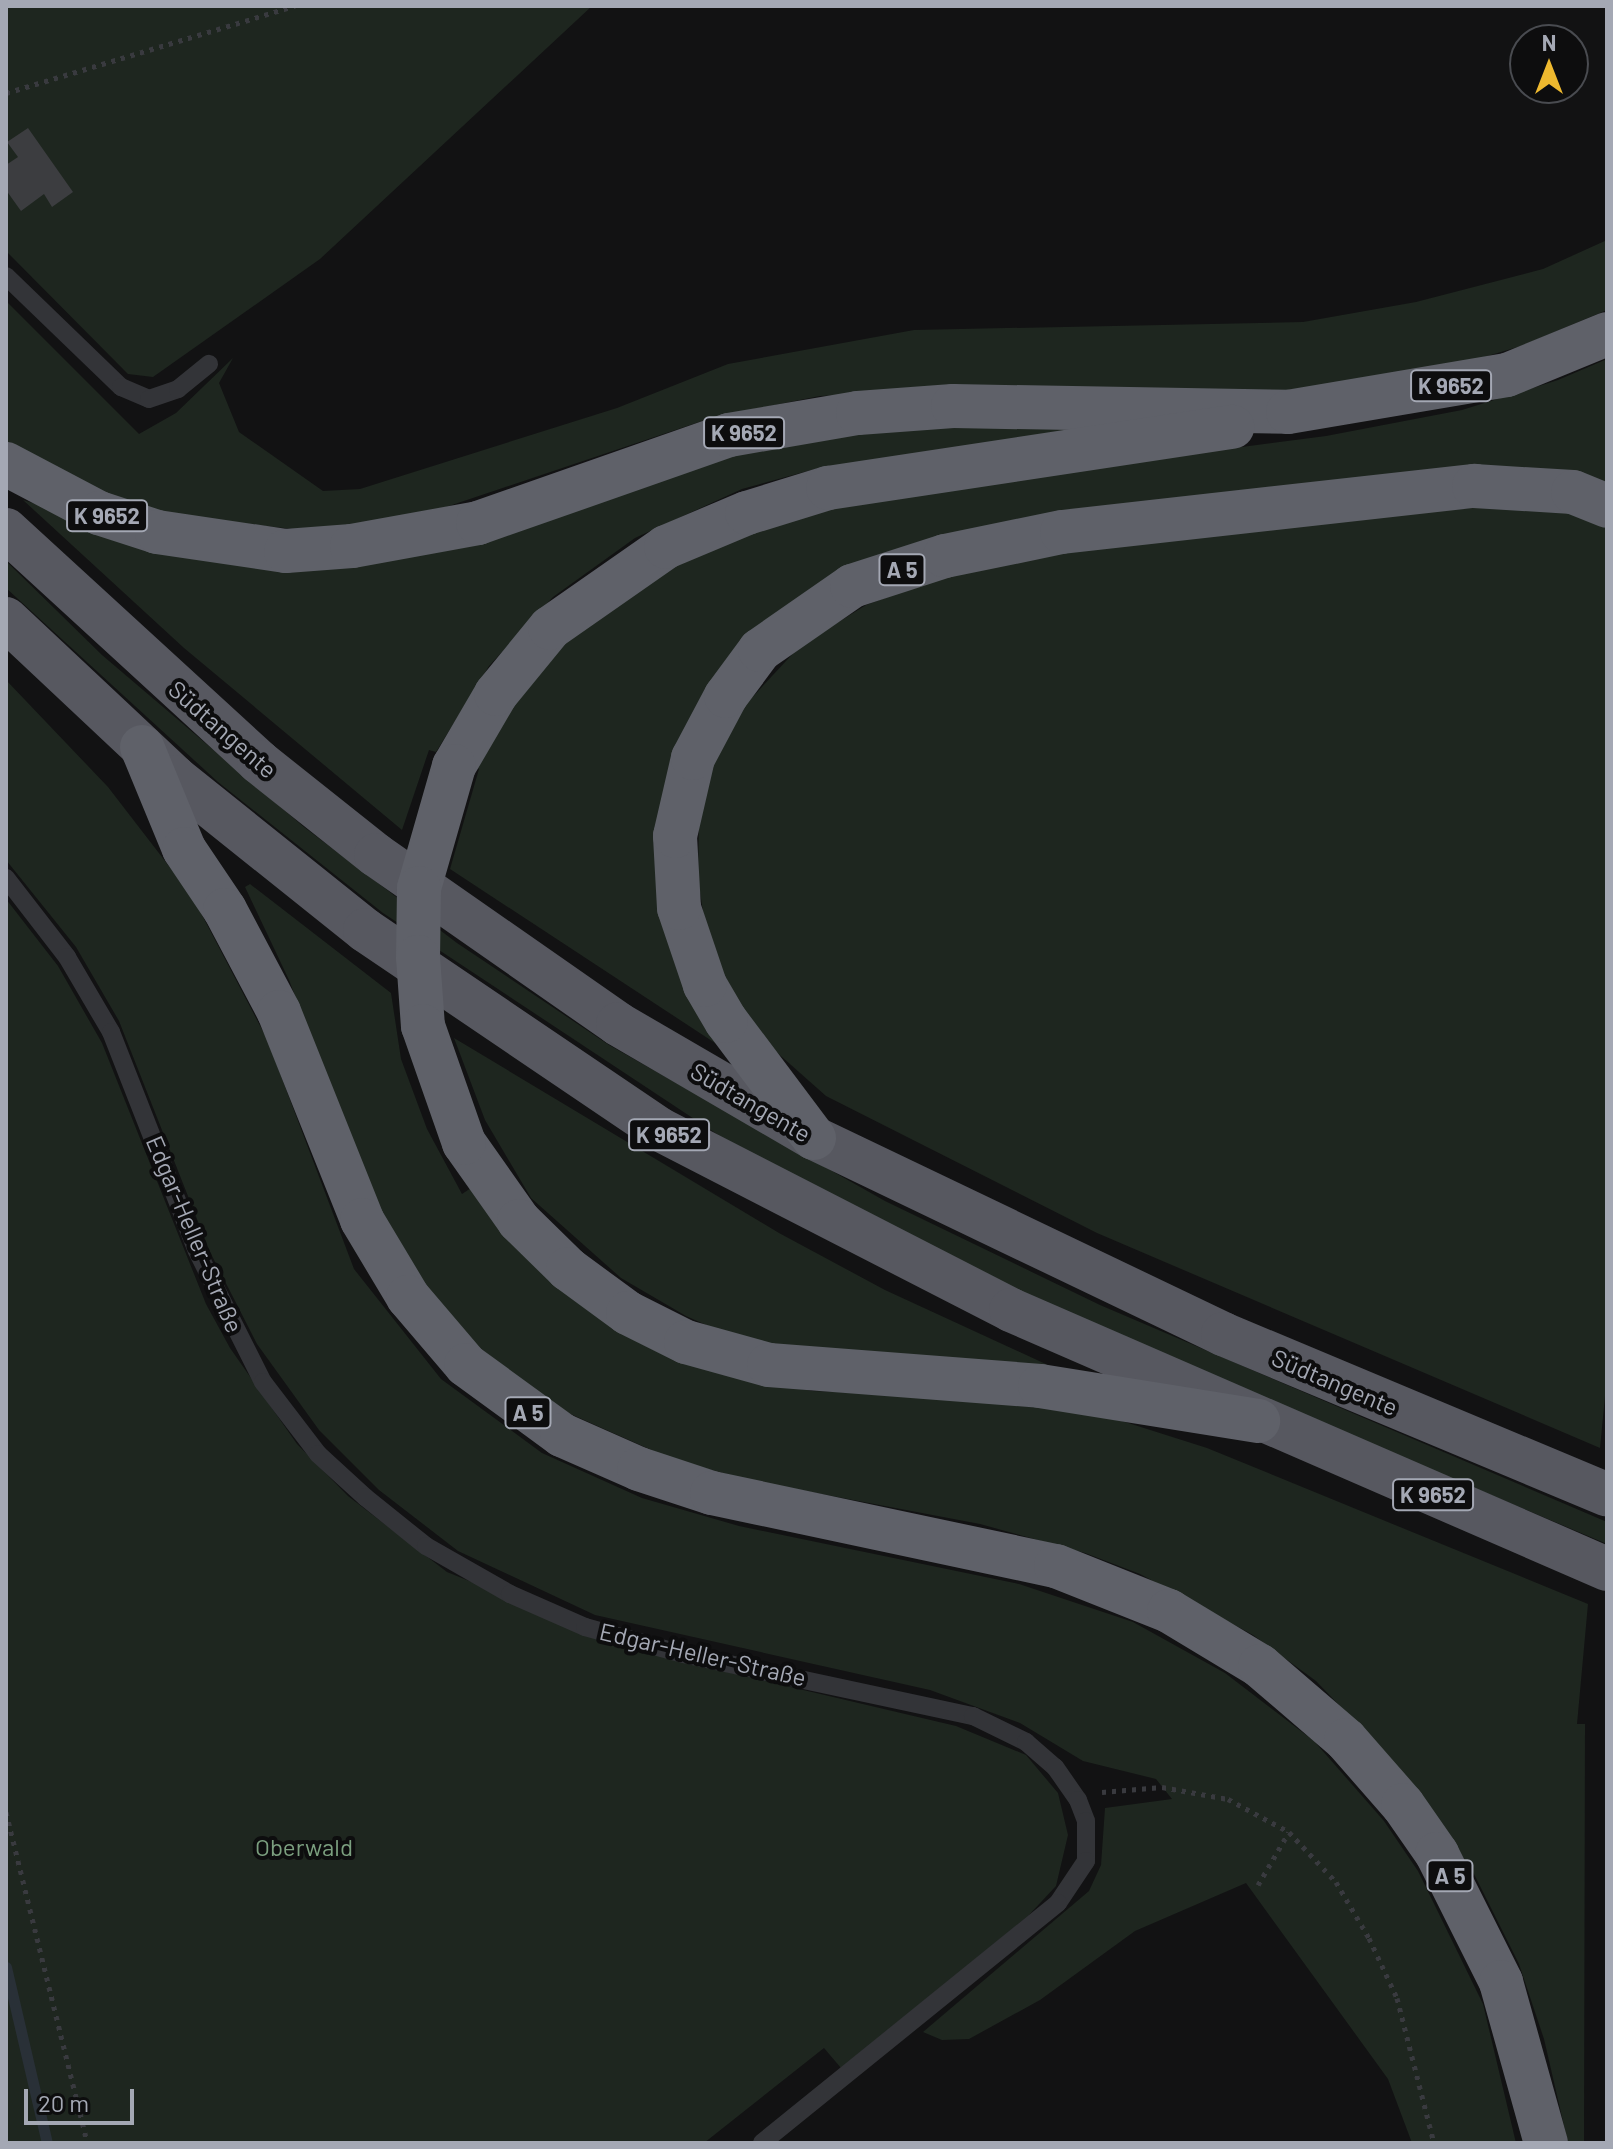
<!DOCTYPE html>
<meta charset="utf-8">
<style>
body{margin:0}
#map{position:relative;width:1613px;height:2149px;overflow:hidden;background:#121213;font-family:Barlow,sans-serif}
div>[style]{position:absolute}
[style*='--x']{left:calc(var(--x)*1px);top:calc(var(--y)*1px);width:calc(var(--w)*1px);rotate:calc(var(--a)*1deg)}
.green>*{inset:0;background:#1e261f}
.stream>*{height:11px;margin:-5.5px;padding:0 5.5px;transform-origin:5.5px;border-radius:5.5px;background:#293037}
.building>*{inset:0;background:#3c3d40}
.path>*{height:5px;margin-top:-2.5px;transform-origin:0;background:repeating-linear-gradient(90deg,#393a3f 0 4px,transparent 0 10px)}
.service>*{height:18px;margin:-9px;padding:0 9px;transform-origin:9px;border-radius:9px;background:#333438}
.trunk>*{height:44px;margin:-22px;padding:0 22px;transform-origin:22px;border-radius:22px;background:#575860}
.motorway>*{height:44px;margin:-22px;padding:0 22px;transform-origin:22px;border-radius:22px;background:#5f6169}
.motorway-bridge>*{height:44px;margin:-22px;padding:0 22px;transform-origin:22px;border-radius:22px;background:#5f6169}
span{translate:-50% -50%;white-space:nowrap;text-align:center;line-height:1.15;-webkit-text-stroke:8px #0d0d0e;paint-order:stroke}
.shield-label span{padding:2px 6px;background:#0d0d0e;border:2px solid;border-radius:6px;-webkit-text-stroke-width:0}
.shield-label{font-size:22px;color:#a4a8b4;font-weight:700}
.street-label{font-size:24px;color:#a4a8b4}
.park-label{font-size:24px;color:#7b9f7f}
.frame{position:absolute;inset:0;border:8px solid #a4a8b4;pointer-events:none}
.north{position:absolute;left:1509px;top:24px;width:80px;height:80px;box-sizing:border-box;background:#0d0d0e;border:2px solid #494b50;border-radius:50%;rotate:0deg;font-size:22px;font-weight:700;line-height:32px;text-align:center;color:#a4a8b4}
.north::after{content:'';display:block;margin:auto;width:28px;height:36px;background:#eeb92f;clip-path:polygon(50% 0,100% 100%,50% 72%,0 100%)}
.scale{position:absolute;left:24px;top:2089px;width:110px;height:36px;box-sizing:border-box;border:4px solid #a4a8b4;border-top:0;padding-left:10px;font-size:24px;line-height:28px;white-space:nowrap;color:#a4a8b4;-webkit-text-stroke:6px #0d0d0e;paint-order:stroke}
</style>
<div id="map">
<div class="green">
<div style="clip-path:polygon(6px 6px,592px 6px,320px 259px,153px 377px,128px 374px,6px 251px)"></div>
<div style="clip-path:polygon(1607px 240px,1607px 310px,1521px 346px,1434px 372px,1293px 391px,1022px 386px,820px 396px,714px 417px,446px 507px,372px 524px,293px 529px,181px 517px,121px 500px,6px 444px,6px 301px,139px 434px,176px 413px,233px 358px,219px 383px,239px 432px,323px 491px,360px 489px,617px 408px,728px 364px,914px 330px,1303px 322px,1416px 302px,1543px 269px)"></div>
<div style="clip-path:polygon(1607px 359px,1607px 486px,886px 561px,682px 747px,715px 1043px,450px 869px,479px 769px,474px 765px,511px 704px,552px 652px,662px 568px,846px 499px,1326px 436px,1462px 410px,1558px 380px)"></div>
<div style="clip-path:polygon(1054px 423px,1070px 432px,815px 469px,742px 489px,635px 538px,553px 597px,489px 666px,436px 752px,429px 750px,402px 830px,184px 648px,23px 500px,206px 556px,639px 479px,850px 428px)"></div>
<div style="clip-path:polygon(1526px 502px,1607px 523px,1607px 1376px,1600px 1448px,1097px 1233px,826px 1096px,755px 1033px,708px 944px,698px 879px,699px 816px,708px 774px,746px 704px,800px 646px,866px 605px,953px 573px,1094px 547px)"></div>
<div style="clip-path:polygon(6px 561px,102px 655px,304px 827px,457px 943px,609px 1045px,885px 1201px,1100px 1305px,1607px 1522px,1607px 1544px,1084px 1323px,735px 1146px,383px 913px,218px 782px,6px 588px)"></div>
<div style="clip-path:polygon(6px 680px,108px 787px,192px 896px,267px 1039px,354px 1269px,441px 1379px,542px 1453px,642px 1498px,739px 1526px,1019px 1584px,1133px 1622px,1225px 1673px,1314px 1741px,1384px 1821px,1418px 1871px,1483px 2004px,1516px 2143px,1412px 2143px,1388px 2079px,1246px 1883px,1135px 1931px,1040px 2000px,969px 2039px,942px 2040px,923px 2032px,1089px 1891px,1101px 1865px,1105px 1808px,1172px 1799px,1156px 1779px,1083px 1761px,1020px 1723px,930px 1690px,595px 1615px,458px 1551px,379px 1490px,319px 1430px,257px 1344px,210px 1252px,119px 1021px,76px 947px,6px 860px)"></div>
<div style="clip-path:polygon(250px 884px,391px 993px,401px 1059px,427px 1129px,462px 1194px,471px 1188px,720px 1374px,812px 1391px,942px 1396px,1103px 1415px,1207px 1448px,1588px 1604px,1577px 1724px,1585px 1724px,1584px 2143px,1568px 2143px,1544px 2039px,1519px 1964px,1471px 1868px,1379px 1747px,1316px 1681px,1253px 1635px,1140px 1574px,1085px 1553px,980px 1524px,748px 1480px,674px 1460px,548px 1404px,456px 1328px,382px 1221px,289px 980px,245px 887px)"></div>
<div style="clip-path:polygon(6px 899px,58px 966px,102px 1043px,206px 1304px,230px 1348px,297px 1444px,348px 1496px,447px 1572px,647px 1653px,956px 1726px,1026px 1755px,1058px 1793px,1068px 1835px,1056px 1886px,1028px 1916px,841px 2068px,824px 2048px,704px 2143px,6px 2143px)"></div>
<div style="clip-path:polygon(454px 1038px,779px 1233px,885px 1290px,1050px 1366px,840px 1360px,722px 1332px,686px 1316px,621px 1278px,531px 1198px,485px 1120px)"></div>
</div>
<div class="stream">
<div style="--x:6;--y:1967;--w:181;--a:76.9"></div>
</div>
<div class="building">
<div style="clip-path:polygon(28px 128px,73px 192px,52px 207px,44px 194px,21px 211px,6px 190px,6px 165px,18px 157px,7px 142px)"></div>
</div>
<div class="path">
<div style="--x:6;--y:93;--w:302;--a:-16.8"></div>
<div style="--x:1102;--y:1792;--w:60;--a:-4.8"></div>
<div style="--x:1162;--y:1787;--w:67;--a:10.3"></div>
<div style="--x:1228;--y:1799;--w:69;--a:28.4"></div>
<div style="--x:1289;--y:1832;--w:69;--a:46.8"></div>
<div style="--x:1336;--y:1882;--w:65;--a:59.5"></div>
<div style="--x:1369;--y:1938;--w:66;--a:65"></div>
<div style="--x:1397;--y:1998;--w:150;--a:75.7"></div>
<div style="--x:6;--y:1812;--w:341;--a:76.2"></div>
<div style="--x:1258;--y:1885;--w:61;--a:-59.7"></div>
</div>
<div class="service">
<div style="--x:6;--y:276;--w:160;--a:44"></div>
<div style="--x:121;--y:387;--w:30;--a:23"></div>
<div style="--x:149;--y:399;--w:31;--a:-19"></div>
<div style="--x:178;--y:389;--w:40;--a:-39"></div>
<div style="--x:6;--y:878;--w:100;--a:52.3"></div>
<div style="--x:67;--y:957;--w:87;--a:59.6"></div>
<div style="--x:111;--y:1032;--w:235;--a:68.6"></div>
<div style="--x:197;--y:1251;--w:147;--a:63.3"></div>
<div style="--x:263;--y:1382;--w:91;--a:52.6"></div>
<div style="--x:318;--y:1454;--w:64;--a:42.5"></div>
<div style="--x:365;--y:1497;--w:78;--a:38.8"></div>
<div style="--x:426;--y:1546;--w:97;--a:29.7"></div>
<div style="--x:510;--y:1594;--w:82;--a:23.7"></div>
<div style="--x:585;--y:1627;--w:102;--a:15.4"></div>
<div style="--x:683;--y:1654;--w:297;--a:12.1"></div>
<div style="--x:973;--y:1716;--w:59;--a:26.1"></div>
<div style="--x:1026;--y:1742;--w:38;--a:41"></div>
<div style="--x:1055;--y:1767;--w:40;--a:55.1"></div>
<div style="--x:1078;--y:1800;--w:22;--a:69"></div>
<div style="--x:1086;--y:1821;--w:40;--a:90"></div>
<div style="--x:1086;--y:1861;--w:50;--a:123.7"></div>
<div style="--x:1058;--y:1903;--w:381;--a:141"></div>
</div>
<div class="trunk">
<div style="--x:6;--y:530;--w:343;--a:42.5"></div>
<div style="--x:259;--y:762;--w:149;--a:38.5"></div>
<div style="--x:376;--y:855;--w:295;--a:34.9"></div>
<div style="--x:618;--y:1024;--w:227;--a:30.2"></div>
<div style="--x:814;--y:1138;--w:454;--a:25.6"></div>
<div style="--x:1223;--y:1334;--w:416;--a:22.7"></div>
<div style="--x:6;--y:619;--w:231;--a:43.2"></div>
<div style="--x:174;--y:777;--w:245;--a:38.7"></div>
<div style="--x:365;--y:930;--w:355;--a:34.1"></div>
<div style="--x:659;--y:1129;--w:396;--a:27.2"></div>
<div style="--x:1011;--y:1310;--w:650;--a:23.49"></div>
</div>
<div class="motorway">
<div style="--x:6;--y:464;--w:105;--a:27.8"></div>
<div style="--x:99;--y:513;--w:61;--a:18.1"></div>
<div style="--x:157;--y:532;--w:130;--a:8.4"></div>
<div style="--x:286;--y:551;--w:66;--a:-4.3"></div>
<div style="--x:352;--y:546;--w:128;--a:-10.3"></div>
<div style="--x:478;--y:523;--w:266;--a:-19.3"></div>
<div style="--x:729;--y:435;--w:131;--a:-9.7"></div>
<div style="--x:858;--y:413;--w:95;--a:-4.2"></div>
<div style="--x:953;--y:406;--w:335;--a:1"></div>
<div style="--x:1288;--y:412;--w:222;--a:-9.6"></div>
<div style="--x:1507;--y:375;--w:108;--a:-22.3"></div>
<div style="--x:142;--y:747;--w:110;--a:67.6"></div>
<div style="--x:184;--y:849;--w:73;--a:56.1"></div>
<div style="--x:225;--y:910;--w:115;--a:62.1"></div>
<div style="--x:279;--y:1012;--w:224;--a:68.2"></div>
<div style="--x:362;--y:1220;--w:90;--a:59.1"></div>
<div style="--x:408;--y:1297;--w:89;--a:49.5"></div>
<div style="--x:466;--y:1365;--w:119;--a:36.1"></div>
<div style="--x:562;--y:1435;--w:84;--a:23.8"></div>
<div style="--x:639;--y:1469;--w:77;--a:18.2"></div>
<div style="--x:712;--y:1493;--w:352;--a:12"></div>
<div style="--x:1056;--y:1566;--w:122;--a:21.7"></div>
<div style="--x:1169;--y:1611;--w:106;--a:31.1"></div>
<div style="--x:1260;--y:1666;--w:113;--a:40.7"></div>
<div style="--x:1346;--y:1740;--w:86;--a:48.8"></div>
<div style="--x:1403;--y:1805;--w:60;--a:55.2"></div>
<div style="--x:1437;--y:1854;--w:143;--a:63.4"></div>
<div style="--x:1501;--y:1982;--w:167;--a:74.4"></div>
<div style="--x:454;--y:766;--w:83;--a:-59.7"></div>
<div style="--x:496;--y:694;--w:85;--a:-50.7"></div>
<div style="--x:550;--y:628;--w:141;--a:-34.9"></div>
<div style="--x:666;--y:547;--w:88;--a:-22.8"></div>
<div style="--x:747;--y:513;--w:85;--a:-17.2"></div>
<div style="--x:828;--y:488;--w:409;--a:-8.6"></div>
<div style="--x:814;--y:1138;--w:146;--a:-126.9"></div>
<div style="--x:726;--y:1021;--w:42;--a:-120.3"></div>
<div style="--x:705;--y:985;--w:81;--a:-108.7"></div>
<div style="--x:679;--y:908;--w:72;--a:-93.2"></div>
<div style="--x:675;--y:836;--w:80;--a:-77"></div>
<div style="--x:693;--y:758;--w:70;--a:-62"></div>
<div style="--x:726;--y:696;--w:57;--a:-53.5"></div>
<div style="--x:760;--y:650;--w:112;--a:-34.8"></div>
<div style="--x:852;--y:586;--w:98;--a:-17.9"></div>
<div style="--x:945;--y:556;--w:119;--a:-11.6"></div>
<div style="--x:1062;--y:532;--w:415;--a:-6.4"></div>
<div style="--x:1474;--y:486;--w:99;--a:3.5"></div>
<div style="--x:1573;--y:492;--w:37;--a:22"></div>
<div style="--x:464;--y:1143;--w:95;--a:54.8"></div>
<div style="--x:519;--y:1221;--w:69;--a:44.4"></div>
<div style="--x:568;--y:1269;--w:74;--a:36.3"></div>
<div style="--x:628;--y:1313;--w:65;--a:26.6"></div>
<div style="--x:686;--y:1342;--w:86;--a:15.5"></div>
<div style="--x:769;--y:1365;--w:272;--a:4.4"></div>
<div style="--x:1040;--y:1386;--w:221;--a:9.1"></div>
</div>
<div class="motorway-bridge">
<div style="--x:454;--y:766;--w:127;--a:106"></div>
<div style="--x:419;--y:888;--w:69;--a:90.8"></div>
<div style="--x:418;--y:957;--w:69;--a:85.9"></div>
<div style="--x:423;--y:1026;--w:124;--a:70.7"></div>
</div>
<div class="shield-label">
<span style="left:1451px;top:386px">K 9652</span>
<span style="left:744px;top:433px">K 9652</span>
<span style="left:107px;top:516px">K 9652</span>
<span style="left:902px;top:570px">A 5</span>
<span style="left:669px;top:1135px">K 9652</span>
<span style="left:528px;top:1413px">A 5</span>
<span style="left:1433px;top:1495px">K 9652</span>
<span style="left:1450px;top:1876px">A 5</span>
</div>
<div class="street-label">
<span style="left:223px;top:729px;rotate:41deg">Südtangente</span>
<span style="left:751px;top:1102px;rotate:30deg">Südtangente</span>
<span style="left:195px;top:1234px;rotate:67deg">Edgar-Heller-Straße</span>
<span style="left:1335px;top:1382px;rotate:23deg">Südtangente</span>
<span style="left:703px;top:1654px;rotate:13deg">Edgar-Heller-Straße</span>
</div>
<div class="park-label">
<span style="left:304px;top:1847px">Oberwald</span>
</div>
<div class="frame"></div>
<div class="north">N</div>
<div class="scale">20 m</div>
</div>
